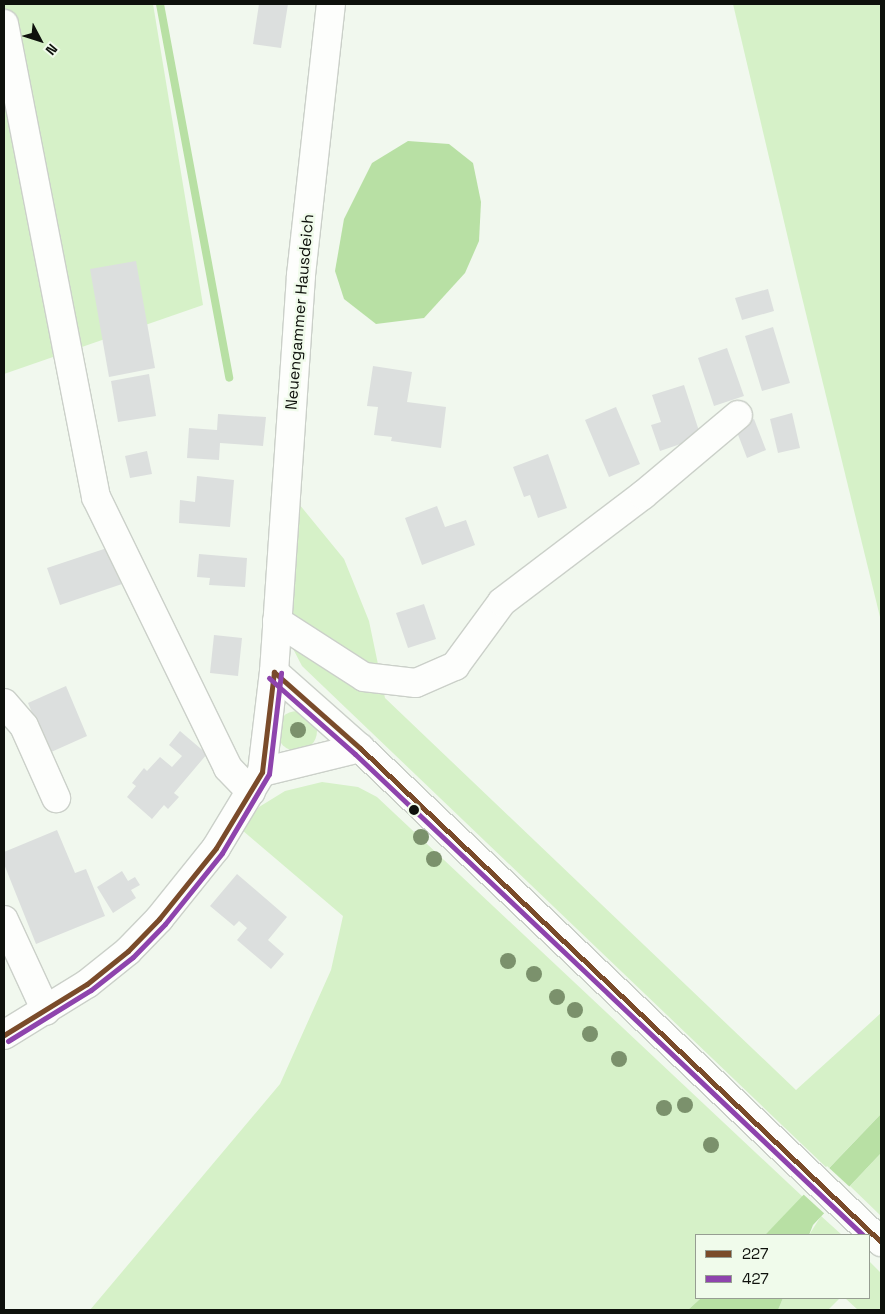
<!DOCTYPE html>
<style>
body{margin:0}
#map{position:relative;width:885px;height:1314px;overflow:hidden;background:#f1f8ee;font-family:"Space Grotesk",sans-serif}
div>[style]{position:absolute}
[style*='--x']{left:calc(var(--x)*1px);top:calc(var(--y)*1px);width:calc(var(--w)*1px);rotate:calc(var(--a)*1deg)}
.green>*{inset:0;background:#d6f1c8}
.round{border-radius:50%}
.water>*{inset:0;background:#b8e0a4}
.pier>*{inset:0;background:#f1f8ee}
.stream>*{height:8px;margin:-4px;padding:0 4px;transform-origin:4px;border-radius:4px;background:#b8e0a4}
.building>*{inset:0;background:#dcdfde}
.roads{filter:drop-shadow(1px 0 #cbd0c9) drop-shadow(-1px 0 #cbd0c9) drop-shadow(0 1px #cbd0c9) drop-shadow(0 -1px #cbd0c9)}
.minor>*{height:28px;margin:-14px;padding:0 14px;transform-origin:14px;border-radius:14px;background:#fdfefc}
.bus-1>*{height:5px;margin:-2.5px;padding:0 2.5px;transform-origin:2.5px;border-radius:2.5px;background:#7a4b2a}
.bus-2>*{height:5px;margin:-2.5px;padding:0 2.5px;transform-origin:2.5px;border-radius:2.5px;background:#8e44ad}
.trees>*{width:16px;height:16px;margin:-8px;border-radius:50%;background:#7b916c}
.dots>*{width:14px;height:14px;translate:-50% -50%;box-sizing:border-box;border:2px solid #f0fbeb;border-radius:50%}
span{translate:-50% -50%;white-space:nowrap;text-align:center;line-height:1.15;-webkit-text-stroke:4.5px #f0fbeb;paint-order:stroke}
.street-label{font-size:16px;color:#0e110c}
.frame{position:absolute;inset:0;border:5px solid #0e110c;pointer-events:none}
.legend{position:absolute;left:695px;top:1234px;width:175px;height:65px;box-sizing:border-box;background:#f0fbeb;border:1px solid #969d92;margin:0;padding:6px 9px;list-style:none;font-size:15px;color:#0e110c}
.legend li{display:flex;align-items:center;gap:10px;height:25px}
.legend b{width:25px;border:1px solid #969d92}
.north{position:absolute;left:15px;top:15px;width:50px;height:50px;-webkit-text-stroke:4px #f0fbeb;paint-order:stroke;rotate:130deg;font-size:14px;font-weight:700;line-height:20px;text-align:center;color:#0e110c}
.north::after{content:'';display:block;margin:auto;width:18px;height:22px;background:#0e110c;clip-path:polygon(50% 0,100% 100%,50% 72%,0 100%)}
</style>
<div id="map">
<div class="green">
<div style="clip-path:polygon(4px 4px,153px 4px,203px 305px,4px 374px)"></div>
<div style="clip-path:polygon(733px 4px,881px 4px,881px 621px,798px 281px)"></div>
<div style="clip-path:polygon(299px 504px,344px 559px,369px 621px,385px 698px,796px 1090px,881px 1013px,881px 1114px,828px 1169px,302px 666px,289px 641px)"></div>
<div class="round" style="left:277px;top:711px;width:40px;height:40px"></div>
<div style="clip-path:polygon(322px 782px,358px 787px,377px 797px,803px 1197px,765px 1235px,696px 1235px,696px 1298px,701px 1298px,688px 1310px,90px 1310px,280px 1084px,331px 970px,343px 916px,242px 830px,259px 807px,285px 791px)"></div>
<div style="clip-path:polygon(881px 1153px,881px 1216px,850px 1186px)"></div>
<div style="clip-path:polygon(821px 1216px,842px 1235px,809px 1235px)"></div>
<div style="clip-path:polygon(869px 1261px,881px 1273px,881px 1310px,858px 1310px,845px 1298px,869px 1298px)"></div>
<div style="clip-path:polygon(783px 1298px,840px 1298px,828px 1310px,778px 1310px)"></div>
</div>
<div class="water">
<div style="clip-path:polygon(408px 141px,449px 144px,473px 163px,481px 202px,479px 241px,465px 273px,424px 318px,376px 324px,344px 299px,335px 271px,344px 219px,372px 163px)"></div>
<div style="clip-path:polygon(881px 1114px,881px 1153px,813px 1225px,809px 1235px,765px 1235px)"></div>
<div style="clip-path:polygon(701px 1298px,783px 1298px,778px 1310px,688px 1310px)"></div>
</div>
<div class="pier">
<div style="clip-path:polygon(827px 1166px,852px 1189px,826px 1215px,803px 1194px)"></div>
</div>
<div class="stream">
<div style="--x:160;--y:4;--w:380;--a:79.5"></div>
</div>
<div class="building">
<div style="clip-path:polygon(259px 4px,288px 4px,281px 48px,253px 44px)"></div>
<div style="clip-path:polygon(136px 261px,155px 368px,109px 377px,90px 269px)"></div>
<div style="clip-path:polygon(768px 289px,774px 311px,742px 320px,735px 298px)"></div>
<div style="clip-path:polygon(773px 327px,790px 383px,762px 391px,745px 336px)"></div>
<div style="clip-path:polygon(727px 348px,744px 396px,714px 406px,698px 358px)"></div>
<div style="clip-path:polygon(373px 366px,412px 372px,407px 402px,446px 407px,441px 448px,391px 441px,392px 437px,374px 435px,378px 407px,367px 406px)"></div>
<div style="clip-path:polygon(149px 374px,156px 416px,118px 422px,111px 381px)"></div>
<div style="clip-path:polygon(684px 385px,701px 437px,660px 451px,651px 425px,661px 422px,652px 395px)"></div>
<div style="clip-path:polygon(616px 407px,640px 464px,609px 477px,585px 420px)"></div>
<div style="clip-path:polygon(792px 413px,800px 448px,778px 453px,770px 419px)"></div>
<div style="clip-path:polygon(218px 414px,266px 417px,263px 446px,220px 443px,219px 460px,187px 458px,189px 428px,217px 430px)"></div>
<div style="clip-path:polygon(754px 419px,766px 450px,747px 458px,735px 427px)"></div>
<div style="clip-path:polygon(147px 451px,152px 474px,130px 478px,125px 456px)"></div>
<div style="clip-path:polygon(548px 454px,567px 508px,538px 518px,530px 495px,524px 497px,513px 467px)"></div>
<div style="clip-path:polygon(197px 476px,234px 480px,230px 527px,179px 523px,180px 500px,195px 502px)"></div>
<div style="clip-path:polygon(437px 506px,445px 527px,466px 520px,475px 545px,422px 565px,405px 518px)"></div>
<div style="clip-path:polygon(113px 546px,125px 583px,60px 605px,47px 568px)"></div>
<div style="clip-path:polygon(199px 554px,247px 558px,245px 587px,209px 585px,210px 578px,197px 577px)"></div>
<div style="clip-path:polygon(424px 604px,436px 639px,408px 648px,396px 613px)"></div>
<div style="clip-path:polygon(214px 635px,242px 638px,238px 676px,210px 673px)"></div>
<div style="clip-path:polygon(66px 686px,87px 736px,49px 753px,28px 703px)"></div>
<div style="clip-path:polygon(180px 731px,207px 754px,174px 793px,179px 797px,168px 809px,164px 805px,152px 819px,127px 797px,136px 786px,132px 783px,144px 768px,147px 771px,160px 757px,172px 767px,182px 756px,169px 745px)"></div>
<div style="clip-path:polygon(57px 830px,75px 873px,86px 869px,105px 916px,36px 944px,4px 864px,4px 852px)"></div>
<div style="clip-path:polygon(122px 871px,128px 881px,135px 877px,140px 885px,131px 890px,136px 898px,113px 913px,97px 887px)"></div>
<div style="clip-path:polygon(237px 874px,287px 917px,268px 940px,284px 954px,271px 969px,237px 940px,247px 928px,239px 921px,234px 926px,210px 906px)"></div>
</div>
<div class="roads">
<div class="minor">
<div style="--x:4;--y:24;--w:482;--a:79"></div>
<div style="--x:96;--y:497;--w:301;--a:64"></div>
<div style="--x:228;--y:768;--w:33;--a:46"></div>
<div style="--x:277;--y:621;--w:103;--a:32.8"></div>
<div style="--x:364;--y:677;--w:52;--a:6.6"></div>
<div style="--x:416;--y:683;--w:43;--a:-23.6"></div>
<div style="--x:455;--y:666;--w:79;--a:-53.7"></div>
<div style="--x:502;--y:602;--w:177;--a:-37.2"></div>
<div style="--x:643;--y:495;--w:124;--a:-40.1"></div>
<div style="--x:274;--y:672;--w:115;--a:41.5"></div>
<div style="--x:360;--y:748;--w:718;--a:43.48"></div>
<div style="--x:4;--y:703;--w:30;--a:49"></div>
<div style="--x:24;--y:726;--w:79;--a:66"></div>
<div style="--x:262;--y:772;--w:101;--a:-13.8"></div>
<div style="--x:4;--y:920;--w:100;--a:65.2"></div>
<div style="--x:4;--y:1035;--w:97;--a:-31.6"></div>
<div style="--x:87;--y:984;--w:53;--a:-38.8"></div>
<div style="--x:128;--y:951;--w:45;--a:-45.9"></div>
<div style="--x:159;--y:919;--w:91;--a:-51.2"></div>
<div style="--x:216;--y:848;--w:89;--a:-58.8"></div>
<div style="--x:262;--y:772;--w:101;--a:-83.2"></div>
<div style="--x:274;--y:672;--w:398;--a:-86.1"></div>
<div style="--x:301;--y:275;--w:273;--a:-83.7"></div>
</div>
</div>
<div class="bus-1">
<div style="--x:274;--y:672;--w:115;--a:41.5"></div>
<div style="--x:360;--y:748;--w:718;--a:43.48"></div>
<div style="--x:4;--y:1035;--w:97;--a:-31.6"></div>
<div style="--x:87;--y:984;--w:53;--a:-38.8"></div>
<div style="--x:128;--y:951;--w:45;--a:-45.9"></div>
<div style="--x:159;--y:919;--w:91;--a:-51.2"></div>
<div style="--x:216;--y:848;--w:89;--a:-58.8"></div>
<div style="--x:262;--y:772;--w:101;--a:-83.2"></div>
</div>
<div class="bus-2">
<div style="--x:269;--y:678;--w:115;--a:41.5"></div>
<div style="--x:355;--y:754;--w:700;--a:43.44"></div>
<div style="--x:8;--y:1041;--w:97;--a:-31.6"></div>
<div style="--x:91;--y:990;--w:53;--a:-38.2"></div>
<div style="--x:133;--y:957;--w:46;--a:-45.9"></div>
<div style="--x:165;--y:924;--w:91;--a:-51.2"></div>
<div style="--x:222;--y:853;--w:92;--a:-59.3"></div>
<div style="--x:269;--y:774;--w:102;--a:-83.2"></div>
</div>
<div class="trees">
<div style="left:298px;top:730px"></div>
<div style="left:421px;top:837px"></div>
<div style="left:434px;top:859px"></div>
<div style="left:508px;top:961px"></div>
<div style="left:534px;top:974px"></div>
<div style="left:557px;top:997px"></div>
<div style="left:575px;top:1010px"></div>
<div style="left:590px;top:1034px"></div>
<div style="left:619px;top:1059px"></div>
<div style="left:685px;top:1105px"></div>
<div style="left:664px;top:1108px"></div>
<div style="left:711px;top:1145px"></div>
</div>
<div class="dots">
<div style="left:414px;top:810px;background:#0e110c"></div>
</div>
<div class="street-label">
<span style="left:300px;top:312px;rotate:-85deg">Neuengammer Hausdeich</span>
</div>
<div class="frame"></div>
<ul class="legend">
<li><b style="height:6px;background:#7a4b2a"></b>227</li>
<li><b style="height:6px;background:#8e44ad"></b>427</li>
</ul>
<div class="north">N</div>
</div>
